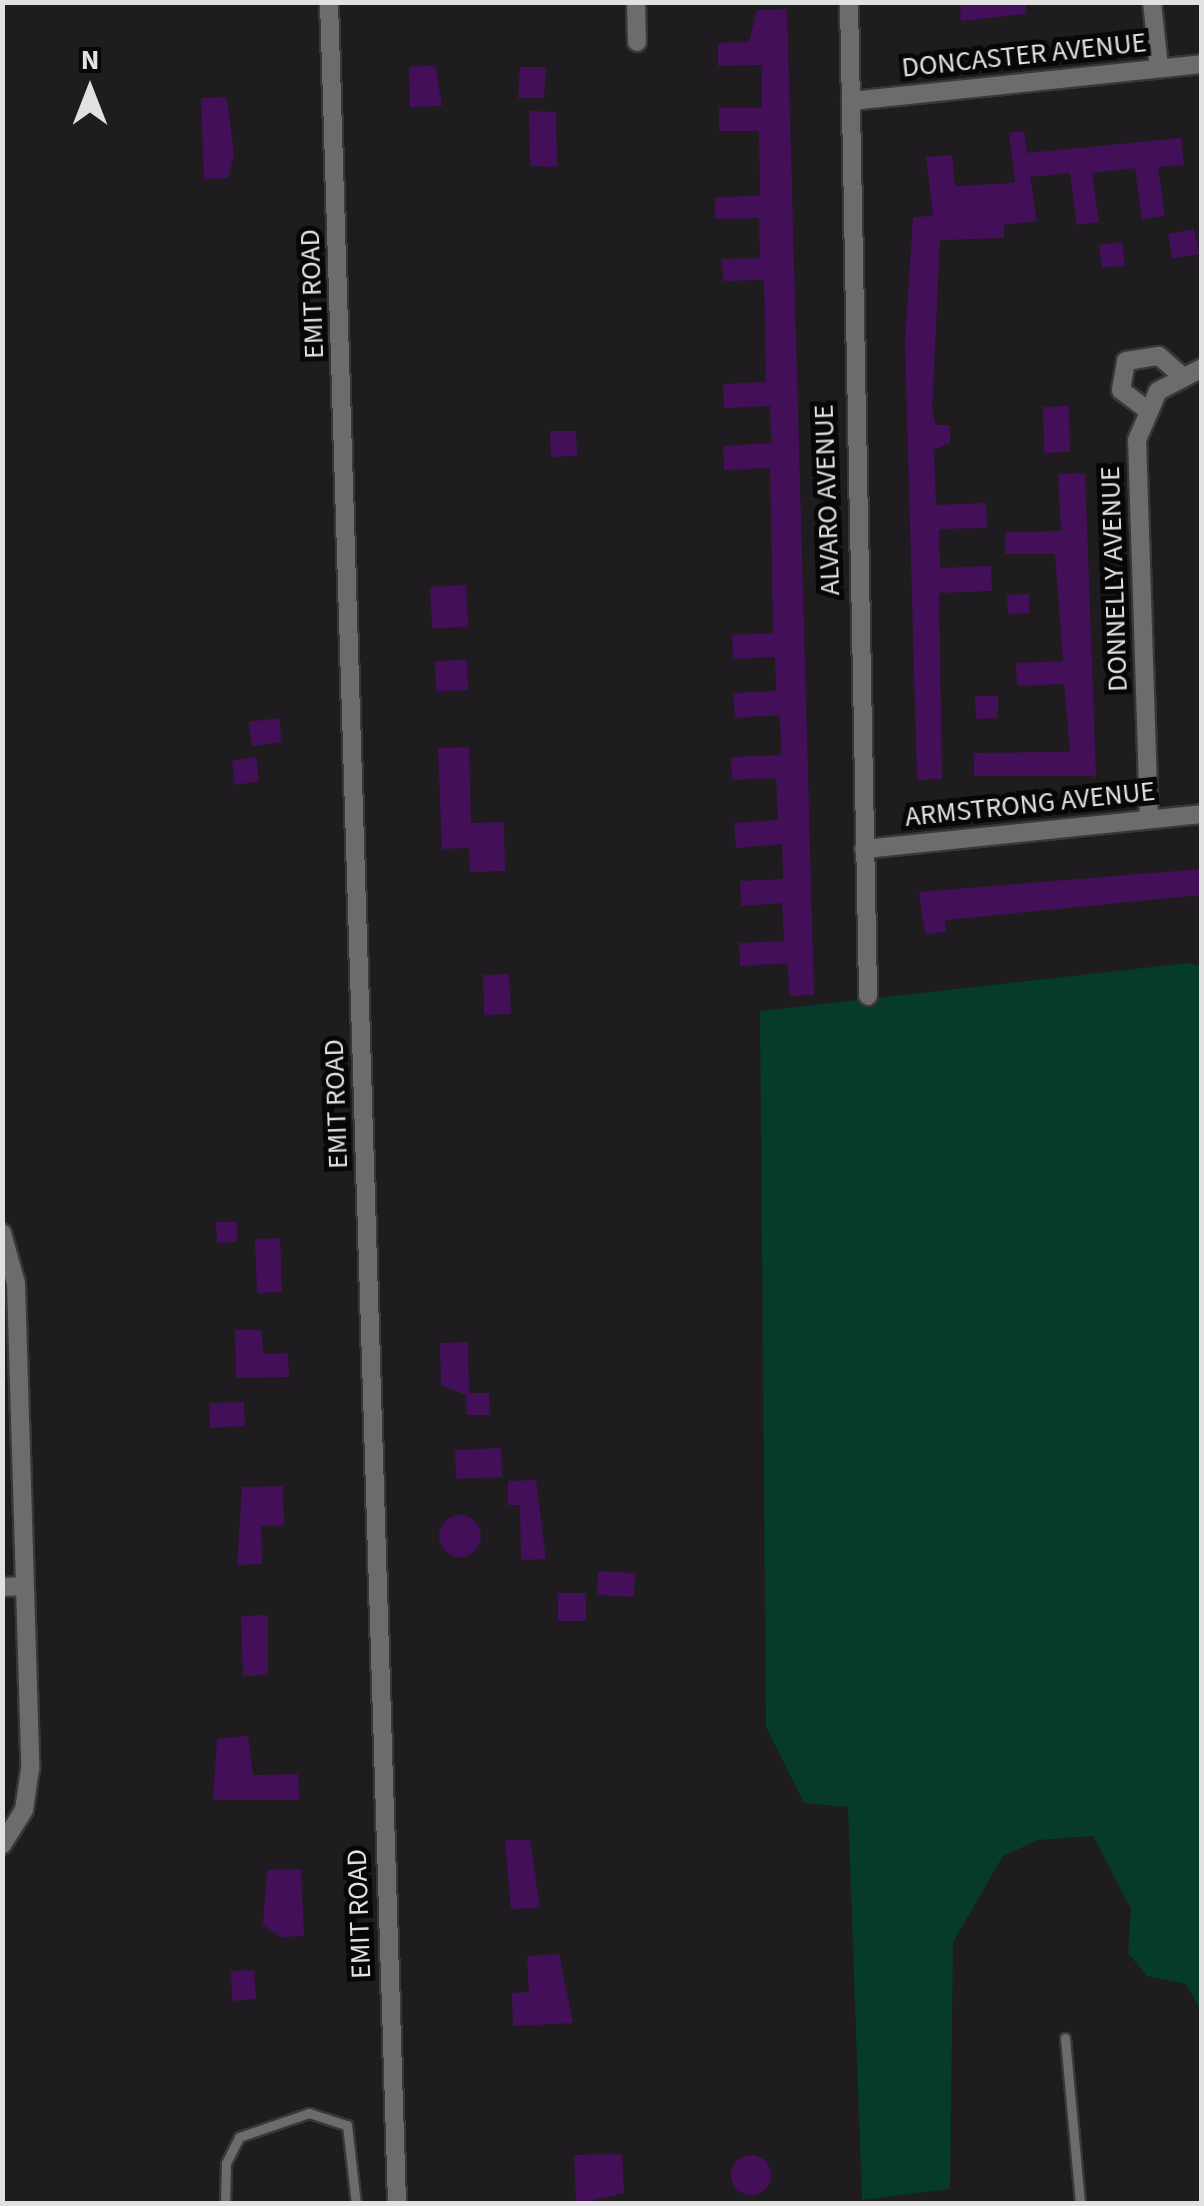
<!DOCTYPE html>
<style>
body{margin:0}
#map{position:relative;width:1204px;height:2206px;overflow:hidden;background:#1e1c1f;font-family:"Source Sans 3",sans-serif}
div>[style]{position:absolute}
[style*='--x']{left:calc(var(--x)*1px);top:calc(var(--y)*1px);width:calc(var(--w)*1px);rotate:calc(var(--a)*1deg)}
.green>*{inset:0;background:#063b29}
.building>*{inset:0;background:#440f59}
.round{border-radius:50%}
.roads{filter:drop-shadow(2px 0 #383739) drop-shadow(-2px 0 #383739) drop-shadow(0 2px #383739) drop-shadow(0 -2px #383739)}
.service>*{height:9px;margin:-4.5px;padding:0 4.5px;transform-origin:4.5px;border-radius:4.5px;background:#6d6b6e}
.minor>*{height:18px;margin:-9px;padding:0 9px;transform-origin:9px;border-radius:9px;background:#6d6b6e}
span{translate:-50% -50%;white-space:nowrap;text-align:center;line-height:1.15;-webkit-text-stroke:10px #080708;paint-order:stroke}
.street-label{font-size:28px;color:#e2e1e2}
.frame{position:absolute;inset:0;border:5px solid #e2e1e2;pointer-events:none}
.north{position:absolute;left:40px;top:40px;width:100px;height:100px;-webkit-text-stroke:8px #080708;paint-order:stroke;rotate:0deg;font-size:28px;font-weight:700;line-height:40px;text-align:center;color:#e2e1e2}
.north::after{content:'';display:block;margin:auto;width:35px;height:45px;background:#e2e1e2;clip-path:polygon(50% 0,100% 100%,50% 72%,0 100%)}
</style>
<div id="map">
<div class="green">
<div style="clip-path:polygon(1188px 963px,1201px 966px,1201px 2011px,1186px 1984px,1147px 1976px,1128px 1953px,1131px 1909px,1093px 1836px,1038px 1840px,1003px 1856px,953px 1942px,950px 2189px,862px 2200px,848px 1807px,804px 1803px,766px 1727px,760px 1011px)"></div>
</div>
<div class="building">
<div style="clip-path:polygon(960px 2px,1026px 2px,1026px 14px,961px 21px)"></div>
<div style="clip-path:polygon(787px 9px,814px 995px,789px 996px,788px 963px,740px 966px,739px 943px,784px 941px,782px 903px,741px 906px,740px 881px,783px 879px,782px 844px,736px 848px,734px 823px,778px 820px,776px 778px,732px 780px,731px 757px,781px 755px,780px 715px,735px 718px,733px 693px,776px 691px,775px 657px,733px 659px,732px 635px,773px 633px,770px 468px,724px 470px,723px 446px,771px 443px,770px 406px,724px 408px,723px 384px,766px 382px,764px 280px,723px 281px,722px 259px,760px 258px,759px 218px,715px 219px,715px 197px,760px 196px,759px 131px,719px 131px,719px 108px,762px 108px,762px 65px,718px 66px,718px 43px,749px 42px,757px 10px)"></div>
<div style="clip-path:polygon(435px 65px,442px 106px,410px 107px,409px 67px)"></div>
<div style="clip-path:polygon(520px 67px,546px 67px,544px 98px,518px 98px)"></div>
<div style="clip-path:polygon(227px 97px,234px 155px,228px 178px,204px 179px,201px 98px)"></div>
<div style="clip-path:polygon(529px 111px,556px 112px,557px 167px,530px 166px)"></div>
<div style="clip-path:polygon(1024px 131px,1027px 153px,1181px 138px,1184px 165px,1158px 167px,1165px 216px,1142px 219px,1135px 168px,1092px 173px,1099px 222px,1077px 225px,1070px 173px,1030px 177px,1037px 221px,1004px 225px,1004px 238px,940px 240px,932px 410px,936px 425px,950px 425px,950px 443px,934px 450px,936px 505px,986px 503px,987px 528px,939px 529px,940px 568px,991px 566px,992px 591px,939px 593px,942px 779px,917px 780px,905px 343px,913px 217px,933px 216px,926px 157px,952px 155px,955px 186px,1015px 183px,1009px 133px)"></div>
<div style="clip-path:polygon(1194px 229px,1199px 254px,1172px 259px,1168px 234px)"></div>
<div style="clip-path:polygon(1122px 242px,1125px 265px,1102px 268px,1099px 245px)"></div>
<div style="clip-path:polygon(1069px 406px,1070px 452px,1044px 453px,1043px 407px)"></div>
<div style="clip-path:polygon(550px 431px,576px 431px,577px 456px,551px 457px)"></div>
<div style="clip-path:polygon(1085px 473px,1096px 776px,974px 776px,974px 753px,1070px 752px,1064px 684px,1017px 686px,1016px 663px,1063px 661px,1055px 554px,1005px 554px,1005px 532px,1061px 531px,1058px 474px)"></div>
<div style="clip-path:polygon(466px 585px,468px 627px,432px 628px,430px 587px)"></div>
<div style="clip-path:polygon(1029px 594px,1029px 613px,1008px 614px,1007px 595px)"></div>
<div style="clip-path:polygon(467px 660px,468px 690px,436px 691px,435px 661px)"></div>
<div style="clip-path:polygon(975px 696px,998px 696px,998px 718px,976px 719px)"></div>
<div style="clip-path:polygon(279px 718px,282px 742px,252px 746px,249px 722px)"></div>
<div style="clip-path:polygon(469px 747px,471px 823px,504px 822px,505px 871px,470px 872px,469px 848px,442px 849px,438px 748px)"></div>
<div style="clip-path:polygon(256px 757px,259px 781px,235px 785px,232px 761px)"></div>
<div style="clip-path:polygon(1202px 869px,1202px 895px,945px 920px,946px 932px,926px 934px,923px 922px,919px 892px)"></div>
<div style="clip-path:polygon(509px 974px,511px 1014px,484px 1015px,483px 975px)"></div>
<div style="clip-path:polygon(216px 1222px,237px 1222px,237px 1242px,217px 1243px)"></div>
<div style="clip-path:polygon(280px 1238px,282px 1292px,257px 1293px,255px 1239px)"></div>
<div style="clip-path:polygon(235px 1330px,262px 1330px,263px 1354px,288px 1353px,289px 1377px,236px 1378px)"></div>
<div style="clip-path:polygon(468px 1342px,469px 1393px,489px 1393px,490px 1415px,467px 1415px,466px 1395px,441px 1385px,440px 1343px)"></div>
<div style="clip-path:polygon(244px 1402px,245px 1426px,210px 1428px,209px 1403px)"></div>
<div style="clip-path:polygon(501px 1448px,502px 1477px,456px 1479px,455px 1450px)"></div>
<div style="clip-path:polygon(536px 1480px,546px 1559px,521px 1560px,520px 1505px,508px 1505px,508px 1481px)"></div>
<div style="clip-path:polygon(283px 1486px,284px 1525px,261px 1526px,262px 1564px,237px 1565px,242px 1487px)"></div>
<div class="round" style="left:439px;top:1515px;width:42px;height:42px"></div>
<div style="clip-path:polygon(598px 1571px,635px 1573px,634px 1597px,597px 1595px)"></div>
<div style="clip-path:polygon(558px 1593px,586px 1593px,586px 1621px,558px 1621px)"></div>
<div style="clip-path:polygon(268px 1615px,268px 1675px,243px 1676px,241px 1616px)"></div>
<div style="clip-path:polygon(248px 1736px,253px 1775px,298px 1774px,299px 1800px,213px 1800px,217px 1739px)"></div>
<div style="clip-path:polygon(505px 1840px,530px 1840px,540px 1908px,511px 1909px)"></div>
<div style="clip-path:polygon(301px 1869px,304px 1936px,281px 1937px,263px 1925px,267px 1870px)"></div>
<div style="clip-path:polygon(559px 1954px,573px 2023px,513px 2026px,512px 1993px,529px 1992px,527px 1956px)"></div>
<div style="clip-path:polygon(254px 1970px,256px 1999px,232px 2001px,231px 1971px)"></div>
<div style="clip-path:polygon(622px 2154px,624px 2193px,576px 2204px,574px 2155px)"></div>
<div class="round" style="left:731px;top:2155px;width:40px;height:40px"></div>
</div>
<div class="roads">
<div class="service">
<div style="--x:1065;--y:2038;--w:167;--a:84.8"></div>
<div style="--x:225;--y:2204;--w:41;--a:-88.6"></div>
<div style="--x:226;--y:2163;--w:29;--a:-63"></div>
<div style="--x:239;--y:2137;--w:74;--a:-18.9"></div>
<div style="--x:309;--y:2113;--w:40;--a:18"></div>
<div style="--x:347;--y:2125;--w:80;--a:83.5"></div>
</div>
<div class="minor">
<div style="--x:329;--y:2;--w:2203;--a:88.23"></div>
<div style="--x:636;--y:2;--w:40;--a:88.6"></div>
<div style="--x:849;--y:2;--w:994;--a:88.9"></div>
<div style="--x:1152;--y:2;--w:66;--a:83.9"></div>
<div style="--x:851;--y:101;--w:353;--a:-6"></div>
<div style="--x:1146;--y:409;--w:31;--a:-143"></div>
<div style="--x:1121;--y:390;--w:29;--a:-80"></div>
<div style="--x:1126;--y:361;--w:33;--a:-9"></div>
<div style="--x:1159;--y:356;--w:29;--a:41"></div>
<div style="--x:1149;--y:819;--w:379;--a:-91.8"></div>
<div style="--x:1137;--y:440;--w:53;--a:-66.8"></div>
<div style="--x:1158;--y:391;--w:50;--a:-27.6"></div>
<div style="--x:864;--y:849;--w:340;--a:-5.9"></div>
<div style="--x:2;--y:1233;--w:52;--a:74.4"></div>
<div style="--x:16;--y:1283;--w:486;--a:88.3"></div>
<div style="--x:30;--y:1769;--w:41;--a:98.3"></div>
<div style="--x:24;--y:1810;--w:41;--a:122.2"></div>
<div style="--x:2;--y:1587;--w:23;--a:-2"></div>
</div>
</div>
<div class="street-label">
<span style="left:1024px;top:55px;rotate:-6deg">DONCASTER AVENUE</span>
<span style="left:312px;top:294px;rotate:-92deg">EMIT ROAD</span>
<span style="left:827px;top:500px;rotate:-92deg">ALVARO AVENUE</span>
<span style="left:1114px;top:579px;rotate:-92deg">DONNELLY AVENUE</span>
<span style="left:1030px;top:804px;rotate:-6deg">ARMSTRONG AVENUE</span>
<span style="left:336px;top:1104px;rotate:-92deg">EMIT ROAD</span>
<span style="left:359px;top:1914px;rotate:-92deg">EMIT ROAD</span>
</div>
<div class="frame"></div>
<div class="north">N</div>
</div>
